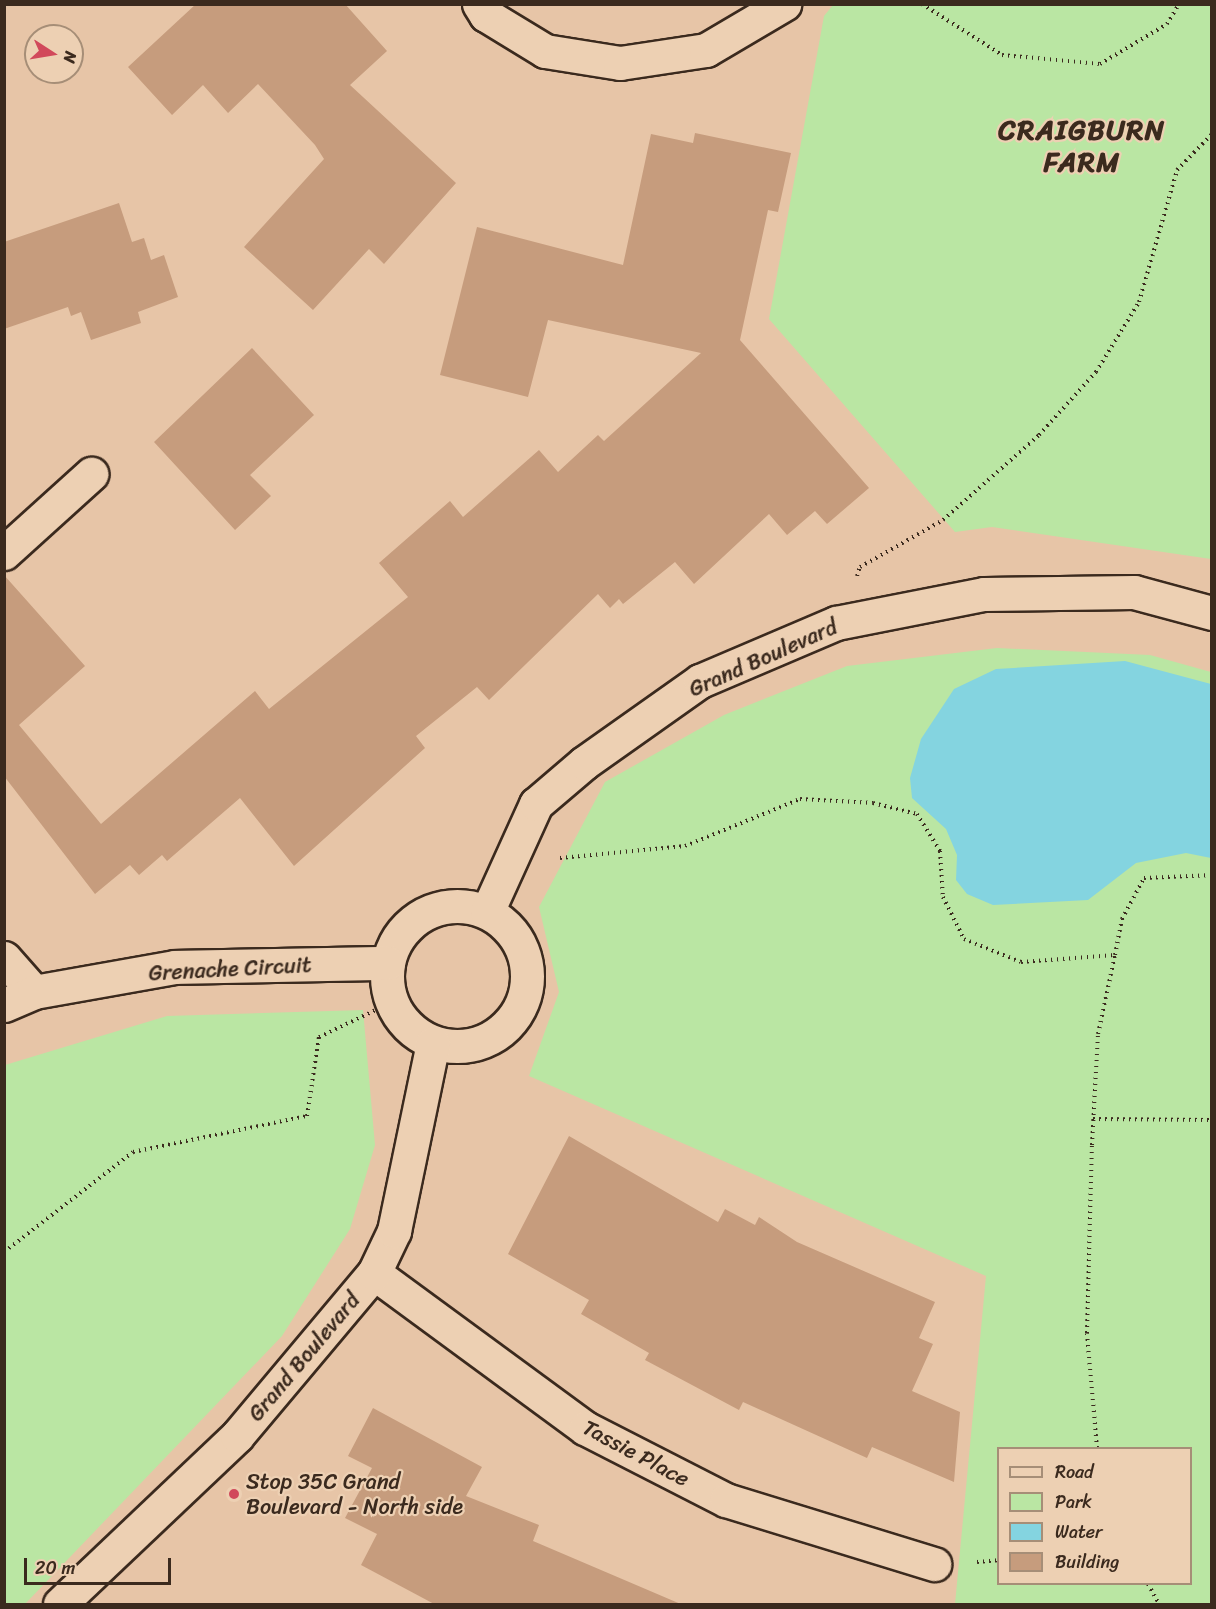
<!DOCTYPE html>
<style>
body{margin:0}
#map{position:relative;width:1216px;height:1609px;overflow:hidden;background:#e7c5a7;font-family:Sriracha,sans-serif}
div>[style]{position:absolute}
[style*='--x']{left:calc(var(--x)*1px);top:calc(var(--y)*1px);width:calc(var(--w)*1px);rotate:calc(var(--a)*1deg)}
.green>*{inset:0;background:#bae6a3}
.water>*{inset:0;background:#84d4e0}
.building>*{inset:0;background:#c69c7d}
.path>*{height:4px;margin-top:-2px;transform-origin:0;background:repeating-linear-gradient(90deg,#3b2a1e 0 1.5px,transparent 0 6px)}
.roads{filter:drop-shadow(2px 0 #3b2a1e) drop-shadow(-2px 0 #3b2a1e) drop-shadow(0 2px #3b2a1e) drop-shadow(0 -2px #3b2a1e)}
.minor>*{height:33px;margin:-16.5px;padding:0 16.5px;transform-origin:16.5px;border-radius:16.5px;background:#edd0b3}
.minor>.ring{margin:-16.5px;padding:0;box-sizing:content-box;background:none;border:33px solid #edd0b3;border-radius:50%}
.dots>*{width:16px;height:16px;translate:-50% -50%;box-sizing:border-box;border:3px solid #edd0b3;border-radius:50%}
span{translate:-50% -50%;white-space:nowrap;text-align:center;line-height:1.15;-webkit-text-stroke:4.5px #edd0b3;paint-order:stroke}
.street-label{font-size:22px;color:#3b2a1e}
.poi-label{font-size:22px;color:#3b2a1e}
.left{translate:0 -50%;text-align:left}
.district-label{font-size:28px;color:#3b2a1e;font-weight:700;letter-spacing:1.5px}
.frame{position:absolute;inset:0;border:6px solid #3b2a1e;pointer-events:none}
.legend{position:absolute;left:997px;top:1447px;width:195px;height:138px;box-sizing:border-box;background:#edd0b3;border:2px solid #a68e77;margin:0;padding:8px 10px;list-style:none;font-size:18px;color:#3b2a1e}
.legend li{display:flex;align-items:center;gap:12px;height:30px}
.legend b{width:30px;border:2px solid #a68e77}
.north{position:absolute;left:24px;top:24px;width:60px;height:60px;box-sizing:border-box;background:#edd0b3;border:2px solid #a68e77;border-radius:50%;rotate:102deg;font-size:16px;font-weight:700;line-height:24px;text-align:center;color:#3b2a1e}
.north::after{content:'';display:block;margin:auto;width:21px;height:27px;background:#d1495b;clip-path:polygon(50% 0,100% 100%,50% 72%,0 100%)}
.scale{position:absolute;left:24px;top:1558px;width:147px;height:27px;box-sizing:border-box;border:3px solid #3b2a1e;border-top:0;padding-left:8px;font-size:18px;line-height:21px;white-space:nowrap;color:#3b2a1e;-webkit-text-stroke:4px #edd0b3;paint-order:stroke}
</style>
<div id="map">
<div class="green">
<div style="clip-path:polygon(833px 5px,1211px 5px,1211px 559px,992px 527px,955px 532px,769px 319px,824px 16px)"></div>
<div style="clip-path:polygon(evenodd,997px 648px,1150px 655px,1211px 672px,1211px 1604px,955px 1604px,986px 1276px,529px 1076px,559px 992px,539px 907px,605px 782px,724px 715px,847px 666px,997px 648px,998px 1448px,1190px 1448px,1190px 1584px,998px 1584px,998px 1448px)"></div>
<div style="clip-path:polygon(363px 1010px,375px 1145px,350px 1229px,282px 1336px,25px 1604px,5px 1604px,5px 1065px,167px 1016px)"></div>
</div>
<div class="water">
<div style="clip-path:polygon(1125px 661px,1211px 684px,1211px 858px,1186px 853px,1136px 863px,1088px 900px,993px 905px,967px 894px,956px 880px,957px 855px,946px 829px,912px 798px,910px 778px,921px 739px,954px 689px,996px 669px)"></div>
</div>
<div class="building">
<div style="clip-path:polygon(196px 4px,345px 4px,387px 51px,350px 85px,456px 183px,384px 264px,369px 249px,313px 310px,244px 247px,324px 159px,315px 145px,258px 84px,228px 113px,203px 85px,172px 115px,128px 67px)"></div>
<div style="clip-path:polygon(695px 133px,791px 153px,778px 212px,768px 210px,740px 340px,869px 488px,827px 524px,815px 511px,787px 535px,769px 514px,694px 584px,675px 562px,623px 604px,619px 599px,610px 608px,598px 594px,489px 700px,477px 687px,416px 736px,425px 748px,294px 866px,240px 798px,167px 861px,162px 855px,139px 875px,130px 865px,95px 894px,4px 776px,4px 575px,85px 666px,19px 725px,101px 824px,255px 691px,269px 709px,408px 597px,379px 563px,450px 501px,463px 517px,539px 450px,558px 472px,598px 435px,604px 441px,701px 353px,548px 320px,528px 397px,440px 375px,477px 227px,623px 265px,651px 134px,693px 143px)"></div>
<div style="clip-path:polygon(119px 203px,132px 242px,144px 238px,151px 260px,164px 255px,178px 297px,138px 312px,141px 323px,91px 340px,81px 312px,71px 316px,68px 307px,4px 329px,4px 242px)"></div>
<div style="clip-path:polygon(252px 348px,314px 415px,250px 475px,271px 496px,235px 530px,154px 442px)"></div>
<div style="clip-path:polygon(569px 1136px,718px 1222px,725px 1209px,755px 1225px,759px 1217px,797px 1242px,935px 1302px,919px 1338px,933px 1344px,912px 1391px,960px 1412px,954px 1482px,872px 1447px,867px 1458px,743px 1402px,739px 1410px,645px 1360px,649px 1353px,581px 1314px,589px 1300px,508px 1254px)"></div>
<div style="clip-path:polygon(373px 1408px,482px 1467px,466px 1496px,539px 1525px,533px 1541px,683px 1605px,436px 1605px,361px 1565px,377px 1534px,345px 1518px,372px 1468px,348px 1456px)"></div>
</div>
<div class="path">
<div style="--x:922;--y:4;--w:95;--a:32.5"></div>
<div style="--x:1002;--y:55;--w:98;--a:5.2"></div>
<div style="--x:1100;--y:64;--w:78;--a:-30.8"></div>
<div style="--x:1167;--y:24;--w:23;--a:-59"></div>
<div style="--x:857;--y:576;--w:9;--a:-72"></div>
<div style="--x:860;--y:567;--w:95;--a:-29.5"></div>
<div style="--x:943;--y:520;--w:128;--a:-41.5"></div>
<div style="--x:1039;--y:435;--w:85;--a:-47.9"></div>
<div style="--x:1096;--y:372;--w:82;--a:-58.4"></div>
<div style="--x:1139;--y:302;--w:137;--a:-73.9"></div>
<div style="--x:1177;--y:170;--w:50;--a:-45.8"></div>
<div style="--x:560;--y:858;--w:126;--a:-5.5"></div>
<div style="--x:685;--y:846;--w:124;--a:-22.2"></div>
<div style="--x:800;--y:799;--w:73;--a:3.1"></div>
<div style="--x:873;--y:803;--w:45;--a:14"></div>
<div style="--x:917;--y:814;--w:44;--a:58.1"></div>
<div style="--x:940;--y:851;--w:46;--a:86.3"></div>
<div style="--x:943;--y:897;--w:47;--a:63.4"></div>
<div style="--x:964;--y:939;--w:61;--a:22"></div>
<div style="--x:1021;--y:962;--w:94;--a:-4.3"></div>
<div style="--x:1115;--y:955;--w:37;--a:-79"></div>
<div style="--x:1122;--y:919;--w:47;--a:-61.8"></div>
<div style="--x:1144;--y:878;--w:68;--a:-2.5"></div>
<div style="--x:1093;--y:1119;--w:119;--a:0.5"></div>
<div style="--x:4;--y:1252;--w:163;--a:-37.8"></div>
<div style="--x:133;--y:1152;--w:178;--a:-11.7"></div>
<div style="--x:307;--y:1116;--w:80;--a:-81.4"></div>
<div style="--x:319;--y:1037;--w:68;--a:-25.4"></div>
<div style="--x:1097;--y:1448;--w:115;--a:-95"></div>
<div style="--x:1087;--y:1333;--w:188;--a:-88.5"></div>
<div style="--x:1092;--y:1145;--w:111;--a:-86.9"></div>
<div style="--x:1098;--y:1034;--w:81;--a:-77.9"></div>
<div style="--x:977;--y:1562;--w:21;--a:-5"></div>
<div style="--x:1148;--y:1584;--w:23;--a:61"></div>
<div style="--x:1211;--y:1604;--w:1;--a:0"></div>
</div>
<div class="roads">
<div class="minor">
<div style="--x:479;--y:4;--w:13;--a:58"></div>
<div style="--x:486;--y:15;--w:69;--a:31.4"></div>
<div style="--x:545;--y:51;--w:76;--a:9.1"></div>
<div style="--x:620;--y:63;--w:87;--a:-8.6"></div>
<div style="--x:706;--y:50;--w:91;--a:-30.5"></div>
<div style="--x:4;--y:553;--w:118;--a:-42.2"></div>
<div class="ring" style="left:387px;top:906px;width:107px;height:107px"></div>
<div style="--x:487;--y:912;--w:119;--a:-65.6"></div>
<div style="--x:536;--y:804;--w:63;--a:-40.5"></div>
<div style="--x:584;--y:763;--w:142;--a:-35.3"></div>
<div style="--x:700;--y:681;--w:148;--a:-23.1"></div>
<div style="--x:836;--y:623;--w:151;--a:-11.1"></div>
<div style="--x:984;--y:594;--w:150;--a:-0.8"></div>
<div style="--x:1134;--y:592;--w:81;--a:15.1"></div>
<div style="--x:4;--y:958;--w:45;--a:48.6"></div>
<div style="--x:4;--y:1005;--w:33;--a:-23"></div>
<div style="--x:34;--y:992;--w:143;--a:-10.1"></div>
<div style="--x:175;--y:967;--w:213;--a:-1.1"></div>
<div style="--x:374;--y:1273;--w:262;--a:36.3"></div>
<div style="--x:585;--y:1428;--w:158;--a:27.1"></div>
<div style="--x:726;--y:1500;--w:218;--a:17.1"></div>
<div style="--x:60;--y:1604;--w:244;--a:-43.5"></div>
<div style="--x:237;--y:1436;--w:213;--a:-50"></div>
<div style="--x:374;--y:1273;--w:47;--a:-64.5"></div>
<div style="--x:394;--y:1231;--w:192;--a:-78.3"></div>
</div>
</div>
<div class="dots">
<div style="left:234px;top:1494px;background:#d1495b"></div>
</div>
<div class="street-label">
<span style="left:763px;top:658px;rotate:-24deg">Grand Boulevard</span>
<span style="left:230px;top:969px;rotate:-3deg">Grenache Circuit</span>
<span style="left:304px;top:1357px;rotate:-50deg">Grand Boulevard</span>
<span style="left:636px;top:1453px;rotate:28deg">Tassie Place</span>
</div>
<div class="poi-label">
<span class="left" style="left:246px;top:1494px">Stop 35C Grand<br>Boulevard - North side</span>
</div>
<div class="district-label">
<span style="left:1082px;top:146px">CRAIGBURN<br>FARM</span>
</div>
<div class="frame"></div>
<ul class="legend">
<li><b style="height:8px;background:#edd0b3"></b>Road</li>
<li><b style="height:16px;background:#bae6a3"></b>Park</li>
<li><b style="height:16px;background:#84d4e0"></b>Water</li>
<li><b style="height:16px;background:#c69c7d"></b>Building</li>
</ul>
<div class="north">N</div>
<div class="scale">20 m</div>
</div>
